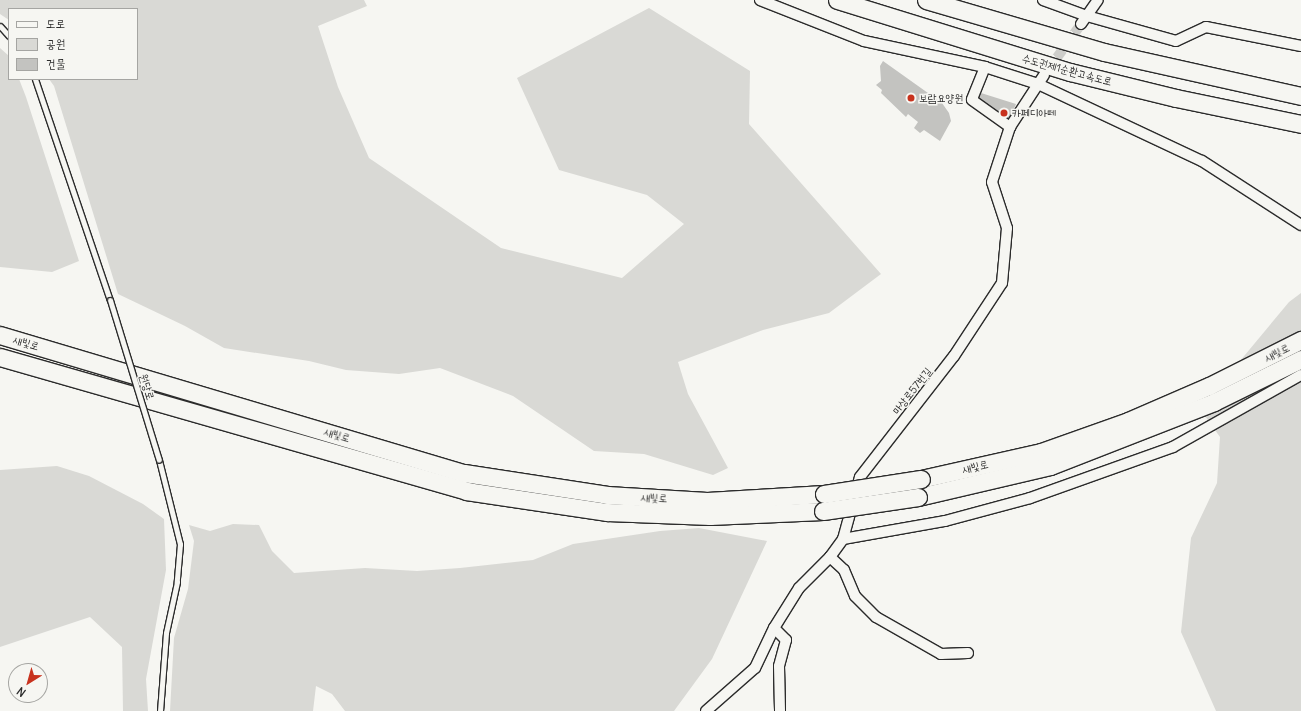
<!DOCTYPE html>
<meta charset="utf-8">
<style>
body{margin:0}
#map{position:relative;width:1301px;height:711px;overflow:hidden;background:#f6f6f2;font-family:Delius,"Poor Story",sans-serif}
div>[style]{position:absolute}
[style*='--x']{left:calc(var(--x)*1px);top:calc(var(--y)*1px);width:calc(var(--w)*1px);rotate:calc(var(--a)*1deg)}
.green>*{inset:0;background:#d9d9d5}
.building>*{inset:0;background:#c3c3c0}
.street-tunnel>*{height:10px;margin-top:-5px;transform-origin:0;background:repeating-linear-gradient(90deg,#cdcdca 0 10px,transparent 0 15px)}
.roads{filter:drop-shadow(1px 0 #2b2b2b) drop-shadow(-1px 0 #2b2b2b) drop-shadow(0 1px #2b2b2b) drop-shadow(0 -1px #2b2b2b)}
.lane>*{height:5px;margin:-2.5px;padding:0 2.5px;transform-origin:2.5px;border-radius:2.5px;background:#f6f6f2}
.street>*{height:10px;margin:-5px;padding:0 5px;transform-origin:5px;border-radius:5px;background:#f6f6f2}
.highway>*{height:17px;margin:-8.5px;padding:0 8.5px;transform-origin:8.5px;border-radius:8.5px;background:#f6f6f2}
.bridges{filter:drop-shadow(1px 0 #2b2b2b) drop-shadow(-1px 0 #2b2b2b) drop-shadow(0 1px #2b2b2b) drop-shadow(0 -1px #2b2b2b)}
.lane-bridge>*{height:5px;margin:-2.5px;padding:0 2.5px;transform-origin:2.5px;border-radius:2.5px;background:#f6f6f2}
.highway-bridge>*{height:17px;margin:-8.5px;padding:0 8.5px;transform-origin:8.5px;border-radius:8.5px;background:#f6f6f2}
.dots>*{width:11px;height:11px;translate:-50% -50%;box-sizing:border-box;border:2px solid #f6f6f2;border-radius:50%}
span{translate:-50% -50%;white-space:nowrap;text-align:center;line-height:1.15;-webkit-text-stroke:3px #f6f6f2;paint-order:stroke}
.street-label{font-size:11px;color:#2b2b2b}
.poi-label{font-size:11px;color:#2b2b2b}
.left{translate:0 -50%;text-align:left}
.legend{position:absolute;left:8px;top:8px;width:130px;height:72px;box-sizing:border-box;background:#f6f6f2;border:1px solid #a5a5a2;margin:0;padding:5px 7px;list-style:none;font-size:12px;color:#2b2b2b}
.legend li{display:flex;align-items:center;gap:8px;height:20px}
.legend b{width:20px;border:1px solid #a5a5a2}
.north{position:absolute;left:8px;top:663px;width:40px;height:40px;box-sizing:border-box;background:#f6f6f2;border:1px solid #a5a5a2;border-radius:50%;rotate:217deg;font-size:11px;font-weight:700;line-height:16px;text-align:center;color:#2b2b2b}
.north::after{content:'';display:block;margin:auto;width:14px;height:18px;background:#c8321e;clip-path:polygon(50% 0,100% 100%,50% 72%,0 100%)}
</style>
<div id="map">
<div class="green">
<div style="clip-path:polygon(0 0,364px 0,367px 6px,318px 26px,338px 87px,369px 158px,501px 248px,622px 278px,684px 224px,647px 195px,559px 170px,517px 78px,649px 8px,750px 71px,749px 124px,881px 274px,829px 313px,763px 330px,678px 362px,688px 394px,728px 468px,713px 475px,644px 454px,594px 451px,513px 396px,440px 368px,399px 374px,346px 370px,309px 361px,224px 348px,185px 326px,118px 294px,54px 86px,49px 79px,137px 79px,137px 9px,9px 9px,9px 20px,0 14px)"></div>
<div style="clip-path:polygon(0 48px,9px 56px,9px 79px,19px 79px,26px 97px,79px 261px,52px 272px,0 267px)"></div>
<div style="clip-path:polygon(1301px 293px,1301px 711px,1216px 711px,1181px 632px,1191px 538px,1217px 483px,1220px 437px,1200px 409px,1289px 302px)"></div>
<div style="clip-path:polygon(57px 466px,89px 476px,143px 504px,164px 519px,166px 570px,146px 679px,148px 711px,123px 711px,122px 647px,90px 617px,0 647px,0 470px)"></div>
<div style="clip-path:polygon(233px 524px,259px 525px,272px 551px,294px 573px,365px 568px,417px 571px,460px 568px,533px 560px,573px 544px,660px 531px,699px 528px,767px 541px,712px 659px,674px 711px,345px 711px,332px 694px,316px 686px,313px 711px,170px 711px,174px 638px,188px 589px,194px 541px,189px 525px,210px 531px)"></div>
</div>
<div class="building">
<div style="clip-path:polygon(883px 61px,942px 103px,949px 113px,951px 121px,940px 141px,924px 130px,920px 133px,914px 128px,918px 122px,908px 114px,906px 117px,881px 93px,882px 90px,876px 85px,881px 81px,880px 66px)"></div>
<div style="clip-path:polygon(981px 93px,1016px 104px,1008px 123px,978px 100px)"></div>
</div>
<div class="street-tunnel">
<div style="--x:1048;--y:70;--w:57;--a:-54.3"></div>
</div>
<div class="roads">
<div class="lane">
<div style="--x:0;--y:26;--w:13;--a:48"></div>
<div style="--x:35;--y:79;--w:233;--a:71.3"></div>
<div style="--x:159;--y:460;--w:87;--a:76"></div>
<div style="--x:180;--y:544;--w:38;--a:95"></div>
<div style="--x:177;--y:582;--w:52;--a:102.2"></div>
<div style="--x:166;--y:633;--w:78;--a:94.4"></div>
</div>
<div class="street">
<div style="--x:760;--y:0;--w:112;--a:21.5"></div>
<div style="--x:864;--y:41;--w:124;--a:12.1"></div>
<div style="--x:985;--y:67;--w:56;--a:17.8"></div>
<div style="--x:1038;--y:84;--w:181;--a:25.2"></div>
<div style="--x:1202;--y:161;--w:118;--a:32.9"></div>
<div style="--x:1043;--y:0;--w:47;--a:20"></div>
<div style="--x:1087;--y:16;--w:92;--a:15.7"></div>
<div style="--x:1176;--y:41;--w:33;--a:-25"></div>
<div style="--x:1206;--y:27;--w:97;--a:11.3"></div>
<div style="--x:1081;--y:24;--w:29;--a:-55"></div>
<div style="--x:985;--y:67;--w:35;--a:112"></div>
<div style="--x:972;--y:100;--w:47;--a:35.4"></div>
<div style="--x:843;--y:539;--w:104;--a:-10"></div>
<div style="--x:945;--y:521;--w:88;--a:-15.1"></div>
<div style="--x:1030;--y:498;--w:152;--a:-19.6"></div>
<div style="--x:1173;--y:447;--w:147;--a:-29.4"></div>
<div style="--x:830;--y:557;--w:19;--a:43"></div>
<div style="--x:844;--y:570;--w:28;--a:67"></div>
<div style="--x:855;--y:596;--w:30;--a:45"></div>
<div style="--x:876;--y:617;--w:75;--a:29.6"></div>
<div style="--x:941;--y:654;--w:27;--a:-2"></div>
<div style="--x:774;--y:628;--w:17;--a:45"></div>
<div style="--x:786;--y:640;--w:27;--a:105"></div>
<div style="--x:779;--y:666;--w:45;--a:88.7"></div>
<div style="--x:706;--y:711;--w:65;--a:-41.3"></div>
<div style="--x:755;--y:668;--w:44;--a:-64.6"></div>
<div style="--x:774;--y:628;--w:47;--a:-58"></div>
<div style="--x:799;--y:588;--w:44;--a:-45"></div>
<div style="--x:830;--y:557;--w:22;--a:-54"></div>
<div style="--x:843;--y:539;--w:64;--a:-74.7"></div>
<div style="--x:860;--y:477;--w:153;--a:-52.2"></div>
<div style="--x:954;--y:356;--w:87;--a:-56.7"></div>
<div style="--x:1002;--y:283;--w:55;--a:-84.8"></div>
<div style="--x:1007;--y:228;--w:48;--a:-108.1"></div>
<div style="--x:992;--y:182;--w:58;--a:-71.9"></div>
<div style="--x:1010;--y:127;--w:62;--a:-56.8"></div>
</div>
<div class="highway">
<div style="--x:837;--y:0;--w:244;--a:17.2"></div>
<div style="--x:1070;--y:72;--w:109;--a:13.8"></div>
<div style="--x:1176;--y:98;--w:128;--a:11.7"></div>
<div style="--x:926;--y:0;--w:185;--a:16.3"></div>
<div style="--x:1104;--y:52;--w:202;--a:12.6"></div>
<div style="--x:0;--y:335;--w:484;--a:16.6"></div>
<div style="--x:464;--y:473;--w:145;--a:8.7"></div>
<div style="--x:607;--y:495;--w:100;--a:3.4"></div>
<div style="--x:707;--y:501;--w:117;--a:-3.4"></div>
<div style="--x:0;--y:357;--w:485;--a:16"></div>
<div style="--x:466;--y:491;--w:143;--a:8.5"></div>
<div style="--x:607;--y:512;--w:103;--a:2.2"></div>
<div style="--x:710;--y:516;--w:113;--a:-2.5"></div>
<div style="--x:921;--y:479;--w:123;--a:-12.7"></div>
<div style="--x:1041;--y:452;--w:92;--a:-19.6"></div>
<div style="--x:1128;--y:421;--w:88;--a:-23.4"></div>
<div style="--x:1209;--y:386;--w:103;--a:-26.6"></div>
<div style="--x:918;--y:497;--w:136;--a:-13.2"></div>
<div style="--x:1050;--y:466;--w:176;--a:-21.3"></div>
<div style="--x:1214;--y:402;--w:97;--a:-26.3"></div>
</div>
</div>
<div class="bridges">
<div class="lane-bridge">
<div style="--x:110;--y:300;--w:167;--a:73"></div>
</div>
<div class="highway-bridge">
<div style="--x:824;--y:494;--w:98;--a:-8.8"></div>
<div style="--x:823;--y:511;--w:96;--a:-8.4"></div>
</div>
</div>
<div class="dots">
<div style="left:911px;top:98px;background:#c8321e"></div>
<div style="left:1004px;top:113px;background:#c8321e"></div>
</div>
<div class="street-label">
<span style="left:1067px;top:70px;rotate:15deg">수도권제1순환고속도로</span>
<span style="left:26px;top:343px;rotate:17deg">새빛로</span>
<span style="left:1277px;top:353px;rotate:-26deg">새빛로</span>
<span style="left:147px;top:387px;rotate:73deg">원당로</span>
<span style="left:912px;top:391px;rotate:-52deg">마상로57번길</span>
<span style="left:337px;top:435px;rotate:17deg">새빛로</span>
<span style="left:975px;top:467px;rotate:-13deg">새빛로</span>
<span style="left:654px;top:498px;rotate:3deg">새빛로</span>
</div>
<div class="poi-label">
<span class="left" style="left:919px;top:98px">보람요양원</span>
<span class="left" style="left:1012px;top:113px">카페디아떼</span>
</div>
<ul class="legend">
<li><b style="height:5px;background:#f6f6f2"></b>도로</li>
<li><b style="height:11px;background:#d9d9d5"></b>공원</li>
<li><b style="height:11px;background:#c3c3c0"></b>건물</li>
</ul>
<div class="north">N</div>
</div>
